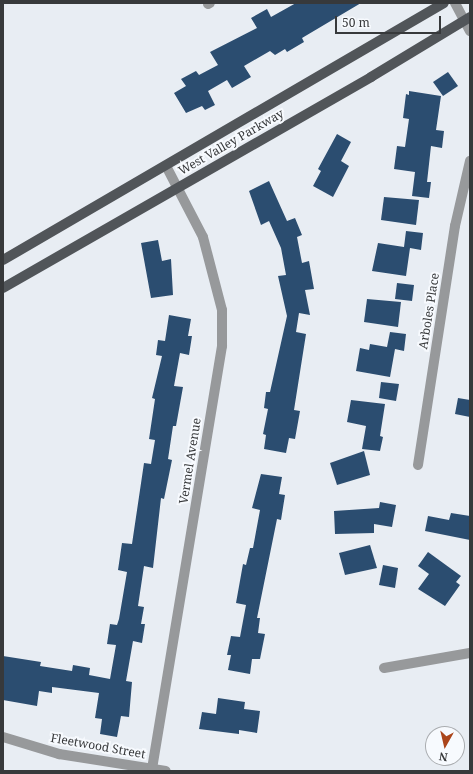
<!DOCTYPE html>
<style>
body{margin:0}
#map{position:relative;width:473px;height:774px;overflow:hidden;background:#e8edf3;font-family:"Noto Serif",serif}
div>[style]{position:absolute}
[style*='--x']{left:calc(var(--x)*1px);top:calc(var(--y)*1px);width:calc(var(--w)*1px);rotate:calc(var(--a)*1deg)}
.building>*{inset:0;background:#2b4d70}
.minor>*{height:10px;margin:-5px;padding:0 5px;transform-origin:5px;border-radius:5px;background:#97999b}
.major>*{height:10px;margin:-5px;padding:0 5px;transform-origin:5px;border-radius:5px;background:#515559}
span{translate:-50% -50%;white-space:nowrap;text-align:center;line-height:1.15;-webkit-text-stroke:4px #f7fafe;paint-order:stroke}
.street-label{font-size:12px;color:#37393b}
.frame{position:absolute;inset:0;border:4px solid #37393b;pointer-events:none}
.north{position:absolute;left:425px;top:726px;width:40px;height:40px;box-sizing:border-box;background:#f7fafe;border:1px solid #aaadb0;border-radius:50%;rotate:188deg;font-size:11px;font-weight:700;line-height:16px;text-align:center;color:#37393b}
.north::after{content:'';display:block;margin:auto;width:14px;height:18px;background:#ab451b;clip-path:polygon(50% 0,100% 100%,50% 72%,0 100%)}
.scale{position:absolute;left:335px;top:16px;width:106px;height:18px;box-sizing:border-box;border:2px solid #37393b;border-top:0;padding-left:5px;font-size:12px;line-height:14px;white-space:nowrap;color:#37393b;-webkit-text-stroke:3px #f7fafe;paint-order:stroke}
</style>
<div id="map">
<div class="building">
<div style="clip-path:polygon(296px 3px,361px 3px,302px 38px,304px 42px,287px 52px,285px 49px,275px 55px,270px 51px,244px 66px,251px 77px,232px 88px,227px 80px,208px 91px,215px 105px,205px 110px,202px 106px,186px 113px,174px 93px,186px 86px,181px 79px,196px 71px,199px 75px,218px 65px,210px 52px,257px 28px,251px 18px,267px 9px,271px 17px)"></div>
<div style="clip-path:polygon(448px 72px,458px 86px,443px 96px,433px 82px)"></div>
<div style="clip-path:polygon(409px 91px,441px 96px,436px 130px,444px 131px,442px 148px,431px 146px,427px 182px,431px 182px,429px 198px,412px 196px,415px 172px,394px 169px,397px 146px,405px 147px,409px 119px,403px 118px,406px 94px,409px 95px)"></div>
<div style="clip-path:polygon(337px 134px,351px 142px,341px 161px,349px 166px,333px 197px,313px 186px,321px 171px,318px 169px)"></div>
<div style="clip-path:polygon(269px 181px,287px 221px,295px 218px,302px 235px,297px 237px,302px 263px,309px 261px,314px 289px,305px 290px,310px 315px,299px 313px,296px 332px,306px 334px,294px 410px,300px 411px,295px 439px,289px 438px,286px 453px,264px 449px,266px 435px,263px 434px,268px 409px,264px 408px,266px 392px,270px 392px,287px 316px,278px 276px,286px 275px,281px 248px,269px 221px,261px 225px,249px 191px)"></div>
<div style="clip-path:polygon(384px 197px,419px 200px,416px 225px,381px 220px)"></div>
<div style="clip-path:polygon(406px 231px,423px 233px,421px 250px,410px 248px,406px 276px,372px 271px,378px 243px,404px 247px)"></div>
<div style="clip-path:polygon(158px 240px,162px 261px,171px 259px,173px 295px,151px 298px,141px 243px)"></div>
<div style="clip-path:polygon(397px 283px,414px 285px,412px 301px,395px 299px)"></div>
<div style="clip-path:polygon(367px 299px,401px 302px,398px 327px,364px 322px)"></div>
<div style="clip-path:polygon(169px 315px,191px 319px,188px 336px,192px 336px,189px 355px,180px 353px,174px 386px,183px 387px,176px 426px,173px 426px,168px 459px,172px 460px,164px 499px,161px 498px,153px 568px,144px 566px,138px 606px,144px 607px,141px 624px,145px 624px,142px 643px,133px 641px,126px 681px,132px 682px,129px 717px,121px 716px,117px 737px,100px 734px,102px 719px,95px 718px,99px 693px,52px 687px,52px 693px,39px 691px,37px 706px,3px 700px,3px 656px,41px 662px,40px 666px,72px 671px,73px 665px,90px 668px,89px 675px,110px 679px,116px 645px,107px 644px,110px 624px,117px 625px,119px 619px,127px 572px,118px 570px,122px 543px,132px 544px,144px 463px,151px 464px,155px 440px,149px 439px,155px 399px,152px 398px,162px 356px,156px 355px,158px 340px,165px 341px)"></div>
<div style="clip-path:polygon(390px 332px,406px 334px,404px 351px,395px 349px,390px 377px,356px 371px,360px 348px,369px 350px,370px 344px,387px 347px)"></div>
<div style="clip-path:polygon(381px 382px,399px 384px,396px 401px,379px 398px)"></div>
<div style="clip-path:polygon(458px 398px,470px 400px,470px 417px,455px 414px)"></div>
<div style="clip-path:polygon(351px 400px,385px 404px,380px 436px,383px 437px,380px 451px,362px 449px,366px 426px,347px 422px)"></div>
<div style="clip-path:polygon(364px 451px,370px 475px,337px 485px,330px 463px)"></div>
<div style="clip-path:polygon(261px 474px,282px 477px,279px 494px,285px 495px,281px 520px,277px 519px,257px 618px,260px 618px,258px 633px,265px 634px,260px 659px,252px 659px,250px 674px,228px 670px,231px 655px,227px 655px,231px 636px,240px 637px,246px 605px,236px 603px,243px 564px,246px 565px,250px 548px,253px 548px,260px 510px,252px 508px)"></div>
<div style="clip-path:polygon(380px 502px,396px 505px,392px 527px,374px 524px,374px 533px,335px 534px,334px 511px,379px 508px)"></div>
<div style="clip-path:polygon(451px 513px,470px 516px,470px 540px,425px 531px,428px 516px,449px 520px)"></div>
<div style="clip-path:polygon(370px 545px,377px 568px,345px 575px,339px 553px)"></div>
<div style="clip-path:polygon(428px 552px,461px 576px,456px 582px,460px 585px,445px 606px,418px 589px,429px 574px,418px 566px)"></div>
<div style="clip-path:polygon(383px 565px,398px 568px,395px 588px,379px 585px)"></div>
<div style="clip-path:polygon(218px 698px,245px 702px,244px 709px,260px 711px,257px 733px,239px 730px,239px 734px,199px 729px,202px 712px,216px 714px)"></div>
</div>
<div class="minor">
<div style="--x:455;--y:3;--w:32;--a:62"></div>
<div style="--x:208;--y:4;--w:2;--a:-27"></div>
<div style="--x:418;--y:465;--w:242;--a:-81.2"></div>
<div style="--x:455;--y:226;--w:67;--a:-77"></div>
<div style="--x:384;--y:668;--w:87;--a:-9.9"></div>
<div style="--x:3;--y:737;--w:59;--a:16.9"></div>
<div style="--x:59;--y:754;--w:108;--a:9"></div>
<div style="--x:152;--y:769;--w:429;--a:-80.6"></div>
<div style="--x:222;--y:346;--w:36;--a:-90"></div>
<div style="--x:222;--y:310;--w:75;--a:-104.6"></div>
<div style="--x:203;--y:237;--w:80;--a:-117.5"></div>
</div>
<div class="major">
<div style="--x:3;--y:260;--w:510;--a:-30.23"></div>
<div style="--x:3;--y:288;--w:424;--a:-29.8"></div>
<div style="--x:371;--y:77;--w:116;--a:-31.2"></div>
</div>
<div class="street-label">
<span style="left:231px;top:142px;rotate:-30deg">West Valley Parkway</span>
<span style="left:429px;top:311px;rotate:-81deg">Arboles Place</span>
<span style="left:190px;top:461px;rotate:-81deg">Vermel Avenue</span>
<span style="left:98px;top:746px;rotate:10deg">Fleetwood Street</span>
</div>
<div class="frame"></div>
<div class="north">N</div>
<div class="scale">50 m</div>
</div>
